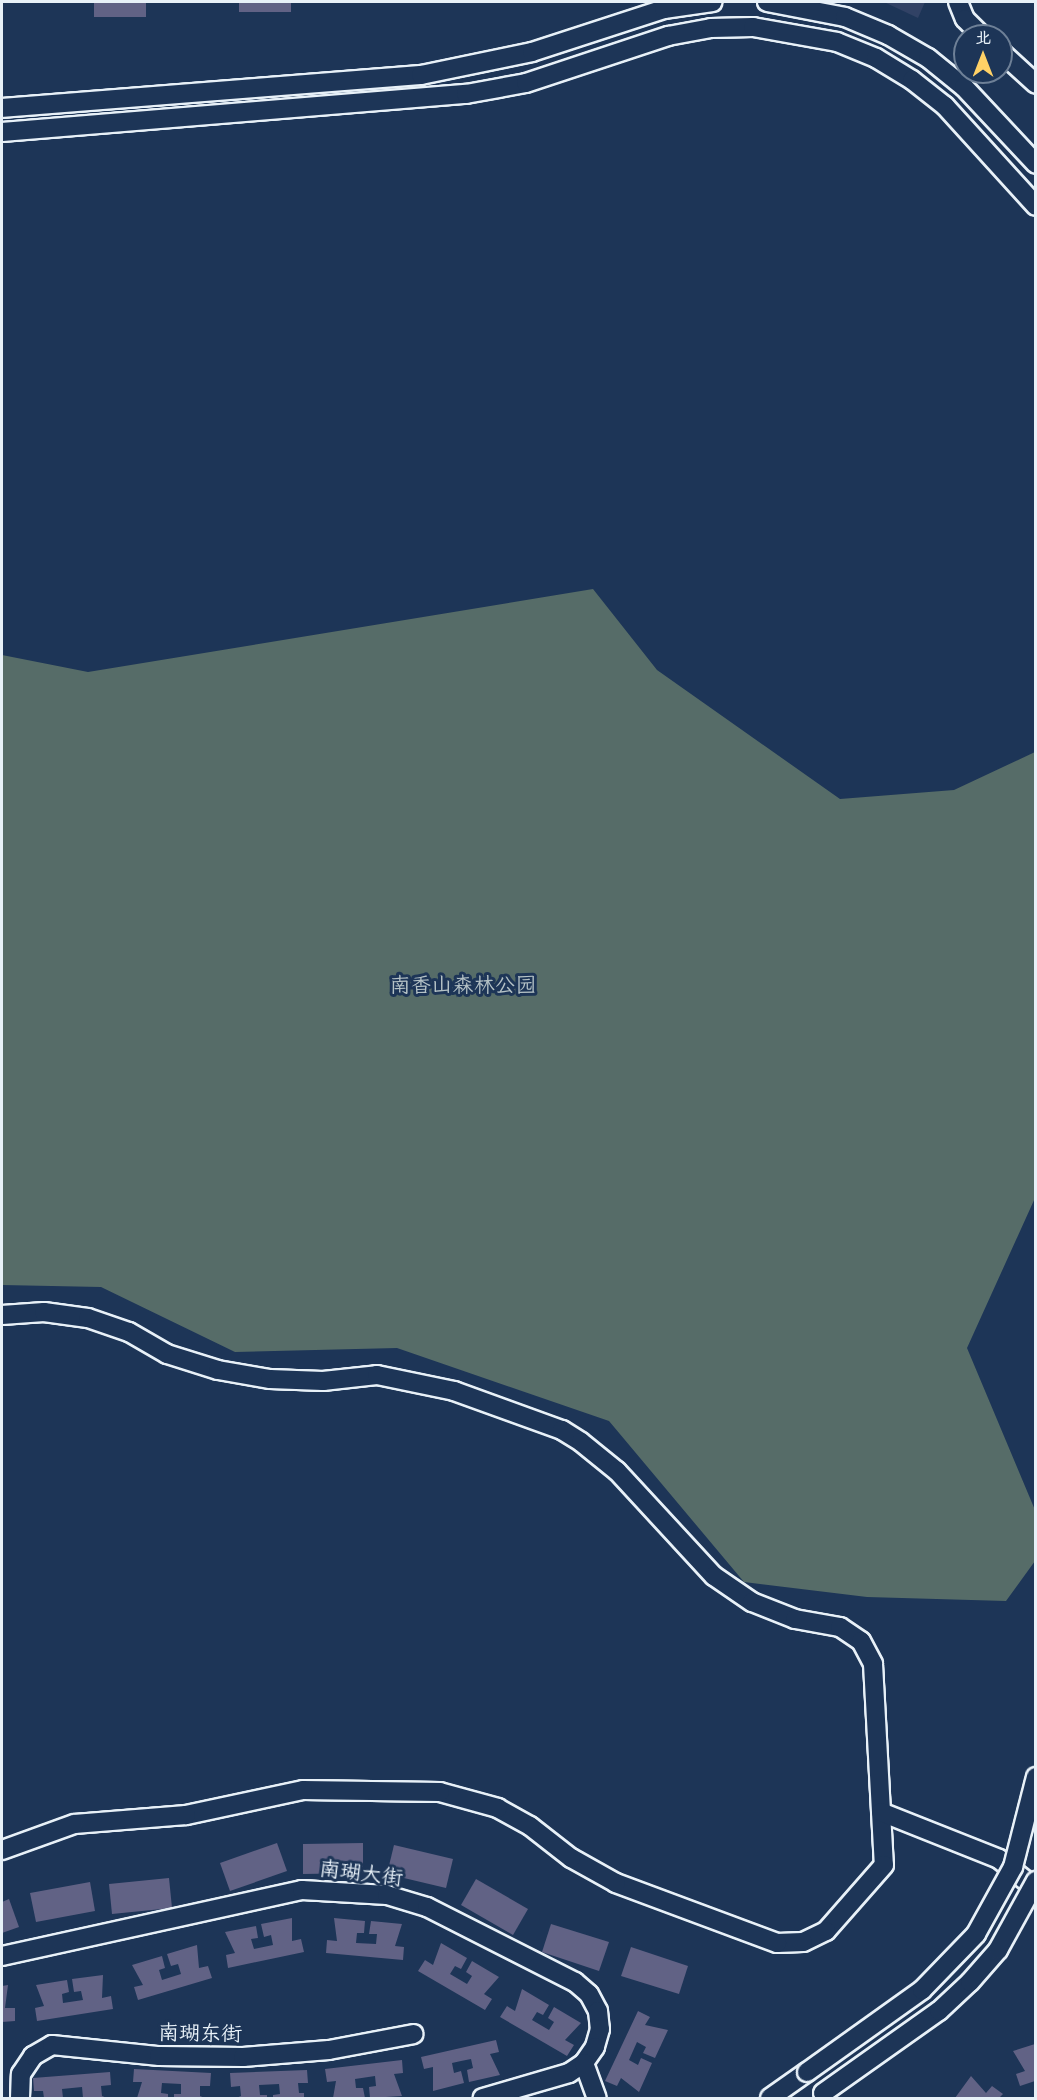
<!DOCTYPE html>
<meta charset="utf-8">
<style>
body{margin:0}
#map{position:relative;width:1037px;height:2100px;overflow:hidden;background:#1d3557;font-family:"Shantell Sans","LXGW WenKai TC",sans-serif}
div>[style]{position:absolute}
[style*='--x']{left:calc(var(--x)*1px);top:calc(var(--y)*1px);width:calc(var(--w)*1px);rotate:calc(var(--a)*1deg)}
.built>*{inset:0;background:#314265}
.green>*{inset:0;background:#566c68}
.building>*{inset:0;background:#616285}
.roads{filter:drop-shadow(2px 0 #e8f1f8) drop-shadow(-2px 0 #e8f1f8) drop-shadow(0 2px #e8f1f8) drop-shadow(0 -2px #e8f1f8)}
.minor>*{height:18px;margin:-9px;padding:0 9px;transform-origin:9px;border-radius:9px;background:#1d3557}
.bridges{filter:drop-shadow(2px 0 #e8f1f8) drop-shadow(-2px 0 #e8f1f8) drop-shadow(0 2px #e8f1f8) drop-shadow(0 -2px #e8f1f8)}
.minor-bridge>*{height:18px;margin:-9px;padding:0 9px;transform-origin:9px;border-radius:9px;background:#1d3557}
span{translate:-50% -50%;white-space:nowrap;text-align:center;line-height:1.15;-webkit-text-stroke:6px #1d3557;paint-order:stroke}
.park-label{font-size:21px;color:#b5c2c6}
.street-label{font-size:21px;color:#e8f1f8}
.frame{position:absolute;inset:0;border:3px solid #e8f1f8;pointer-events:none}
.north{position:absolute;left:953px;top:24px;width:60px;height:60px;box-sizing:border-box;background:#1d3557;border:2px solid #6e8097;border-radius:50%;rotate:0deg;font-size:16px;font-weight:700;line-height:24px;text-align:center;color:#e8f1f8}
.north::after{content:'';display:block;margin:auto;width:21px;height:27px;background:#ffd166;clip-path:polygon(50% 0,100% 100%,50% 72%,0 100%)}
</style>
<div id="map">
<div class="built">
<div style="clip-path:polygon(884px 2px,925px 2px,918px 18px)"></div>
</div>
<div class="green">
<div style="clip-path:polygon(593px 589px,657px 670px,840px 799px,954px 790px,1035px 752px,1035px 1198px,967px 1348px,1035px 1510px,1035px 1561px,1006px 1601px,867px 1597px,744px 1582px,609px 1421px,397px 1348px,235px 1352px,101px 1287px,2px 1285px,2px 655px,88px 672px)"></div>
</div>
<div class="building">
<div style="clip-path:polygon(94px 2px,146px 2px,146px 17px,94px 17px)"></div>
<div style="clip-path:polygon(239px 2px,291px 2px,291px 12px,239px 12px)"></div>
<div style="clip-path:polygon(277px 1843px,287px 1871px,230px 1891px,220px 1863px)"></div>
<div style="clip-path:polygon(363px 1843px,363px 1873px,303px 1874px,303px 1844px)"></div>
<div style="clip-path:polygon(394px 1845px,453px 1859px,446px 1888px,387px 1874px)"></div>
<div style="clip-path:polygon(169px 1878px,172px 1908px,112px 1914px,109px 1884px)"></div>
<div style="clip-path:polygon(476px 1879px,528px 1909px,513px 1935px,461px 1905px)"></div>
<div style="clip-path:polygon(90px 1882px,95px 1911px,36px 1922px,30px 1893px)"></div>
<div style="clip-path:polygon(9px 1899px,19px 1927px,2px 1933px,2px 1902px)"></div>
<div style="clip-path:polygon(292px 1918px,292px 1941px,301px 1939px,304px 1952px,228px 1968px,226px 1955px,235px 1953px,225px 1932px,256px 1926px,258px 1938px,251px 1939px,254px 1949px,273px 1945px,271px 1935px,264px 1937px,261px 1924px)"></div>
<div style="clip-path:polygon(334px 1918px,365px 1921px,364px 1933px,357px 1933px,356px 1943px,376px 1944px,377px 1934px,369px 1934px,371px 1921px,402px 1924px,395px 1946px,404px 1947px,403px 1960px,326px 1953px,327px 1940px,337px 1941px)"></div>
<div style="clip-path:polygon(551px 1924px,609px 1942px,599px 1971px,542px 1952px)"></div>
<div style="clip-path:polygon(441px 1943px,467px 1958px,461px 1969px,455px 1966px,450px 1974px,467px 1984px,472px 1976px,466px 1972px,472px 1961px,499px 1977px,484px 1994px,492px 1999px,485px 2010px,418px 1971px,425px 1960px,433px 1965px)"></div>
<div style="clip-path:polygon(197px 1945px,199px 1968px,208px 1966px,212px 1978px,138px 2000px,134px 1987px,143px 1985px,132px 1965px,162px 1956px,165px 1968px,159px 1970px,162px 1980px,181px 1974px,178px 1964px,171px 1966px,167px 1954px)"></div>
<div style="clip-path:polygon(631px 1947px,688px 1966px,679px 1994px,621px 1976px)"></div>
<div style="clip-path:polygon(103px 1975px,102px 1998px,111px 1996px,113px 2009px,37px 2021px,35px 2008px,44px 2006px,36px 1985px,67px 1980px,69px 1992px,62px 1994px,63px 2003px,83px 2000px,81px 1991px,74px 1992px,72px 1979px)"></div>
<div style="clip-path:polygon(8px 1985px,5px 2008px,15px 2008px,15px 2021px,2px 2022px,2px 1986px)"></div>
<div style="clip-path:polygon(522px 1989px,549px 2005px,543px 2015px,537px 2012px,532px 2020px,549px 2030px,554px 2022px,548px 2018px,554px 2007px,581px 2023px,565px 2040px,574px 2045px,567px 2056px,500px 2017px,507px 2006px,515px 2011px)"></div>
<div style="clip-path:polygon(638px 2011px,650px 2017px,645px 2025px,668px 2030px,655px 2058px,643px 2053px,646px 2047px,637px 2042px,629px 2060px,638px 2065px,641px 2058px,652px 2063px,639px 2092px,621px 2078px,617px 2086px,605px 2081px)"></div>
<div style="clip-path:polygon(496px 2040px,499px 2052px,490px 2054px,500px 2075px,469px 2082px,467px 2070px,473px 2068px,471px 2059px,461px 2061px,452px 2063px,454px 2073px,461px 2071px,464px 2083px,433px 2091px,433px 2067px,424px 2069px,421px 2057px)"></div>
<div style="clip-path:polygon(1035px 2044px,1035px 2081px,1020px 2086px,1016px 2074px,1025px 2071px,1013px 2051px)"></div>
<div style="clip-path:polygon(402px 2060px,403px 2073px,394px 2074px,402px 2096px,370px 2098px,369px 2087px,376px 2086px,375px 2076px,355px 2079px,356px 2088px,363px 2088px,365px 2098px,333px 2098px,336px 2081px,327px 2082px,325px 2069px)"></div>
<div style="clip-path:polygon(134px 2069px,211px 2073px,210px 2086px,200px 2086px,200px 2096px,205px 2098px,174px 2098px,174px 2094px,181px 2094px,181px 2084px,162px 2083px,161px 2093px,168px 2094px,168px 2098px,137px 2098px,142px 2082px,133px 2082px)"></div>
<div style="clip-path:polygon(307px 2070px,308px 2083px,298px 2083px,299px 2093px,304px 2093px,304px 2098px,273px 2098px,273px 2095px,280px 2094px,279px 2084px,259px 2085px,260px 2095px,267px 2095px,267px 2098px,236px 2098px,241px 2096px,240px 2086px,231px 2087px,230px 2073px)"></div>
<div style="clip-path:polygon(110px 2072px,111px 2085px,101px 2086px,102px 2096px,107px 2098px,83px 2098px,82px 2087px,62px 2089px,63px 2098px,44px 2098px,43px 2091px,34px 2091px,33px 2078px)"></div>
<div style="clip-path:polygon(971px 2076px,986px 2093px,992px 2086px,1003px 2094px,999px 2098px,955px 2098px)"></div>
</div>
<div class="roads">
<div class="minor">
<div style="--x:767;--y:2;--w:79;--a:10.9"></div>
<div style="--x:845;--y:17;--w:47;--a:22.7"></div>
<div style="--x:888;--y:35;--w:46;--a:29.9"></div>
<div style="--x:928;--y:58;--w:46;--a:38.9"></div>
<div style="--x:964;--y:87;--w:105;--a:46.9"></div>
<div style="--x:958;--y:2;--w:18;--a:68"></div>
<div style="--x:965;--y:19;--w:24;--a:45"></div>
<div style="--x:1001;--y:52;--w:47;--a:42.4"></div>
<div style="--x:2;--y:108;--w:420;--a:-4.5"></div>
<div style="--x:421;--y:75;--w:113;--a:-11.7"></div>
<div style="--x:532;--y:52;--w:139;--a:-18"></div>
<div style="--x:664;--y:9;--w:49;--a:-8.1"></div>
<div style="--x:2;--y:132;--w:466;--a:-4.7"></div>
<div style="--x:466;--y:94;--w:61;--a:-10.4"></div>
<div style="--x:526;--y:83;--w:150;--a:-18.3"></div>
<div style="--x:668;--y:36;--w:44;--a:-10.5"></div>
<div style="--x:711;--y:28;--w:42;--a:-1.4"></div>
<div style="--x:753;--y:27;--w:85;--a:10.1"></div>
<div style="--x:837;--y:42;--w:42;--a:22.3"></div>
<div style="--x:876;--y:58;--w:42;--a:31.4"></div>
<div style="--x:912;--y:80;--w:42;--a:38.2"></div>
<div style="--x:945;--y:106;--w:135;--a:47.7"></div>
<div style="--x:2;--y:1315;--w:42;--a:-4.1"></div>
<div style="--x:44;--y:1312;--w:44;--a:7.8"></div>
<div style="--x:88;--y:1318;--w:43;--a:18.9"></div>
<div style="--x:129;--y:1332;--w:44;--a:30.1"></div>
<div style="--x:167;--y:1354;--w:53;--a:17.4"></div>
<div style="--x:218;--y:1370;--w:53;--a:9.8"></div>
<div style="--x:270;--y:1379;--w:53;--a:2.2"></div>
<div style="--x:323;--y:1381;--w:54;--a:-6.3"></div>
<div style="--x:377;--y:1375;--w:79;--a:11.7"></div>
<div style="--x:454;--y:1391;--w:115;--a:19.9"></div>
<div style="--x:562;--y:1430;--w:22;--a:32"></div>
<div style="--x:581;--y:1442;--w:46;--a:38.9"></div>
<div style="--x:617;--y:1471;--w:143;--a:47.3"></div>
<div style="--x:714;--y:1576;--w:46;--a:34.4"></div>
<div style="--x:752;--y:1602;--w:46;--a:21.6"></div>
<div style="--x:795;--y:1619;--w:46;--a:10.1"></div>
<div style="--x:840;--y:1627;--w:25;--a:34"></div>
<div style="--x:861;--y:1641;--w:26;--a:62"></div>
<div style="--x:873;--y:1664;--w:201;--a:86.9"></div>
<div style="--x:884;--y:1865;--w:88;--a:131.3"></div>
<div style="--x:826;--y:1931;--w:25;--a:154"></div>
<div style="--x:803;--y:1942;--w:26;--a:178"></div>
<div style="--x:777;--y:1943;--w:172;--a:-159.6"></div>
<div style="--x:616;--y:1883;--w:51;--a:-150.9"></div>
<div style="--x:571;--y:1858;--w:52;--a:-142"></div>
<div style="--x:530;--y:1826;--w:37;--a:-151"></div>
<div style="--x:498;--y:1808;--w:60;--a:-164.6"></div>
<div style="--x:440;--y:1792;--w:137;--a:-179.2"></div>
<div style="--x:303;--y:1790;--w:120;--a:167.9"></div>
<div style="--x:186;--y:1815;--w:112;--a:175.4"></div>
<div style="--x:74;--y:1824;--w:77;--a:160.1"></div>
<div style="--x:881;--y:1812;--w:127;--a:21.7"></div>
<div style="--x:999;--y:1859;--w:48;--a:39"></div>
<div style="--x:2;--y:1956;--w:307;--a:-12.4"></div>
<div style="--x:302;--y:1890;--w:85;--a:3.4"></div>
<div style="--x:387;--y:1895;--w:42;--a:16.7"></div>
<div style="--x:427;--y:1907;--w:166;--a:26.9"></div>
<div style="--x:575;--y:1982;--w:18;--a:41"></div>
<div style="--x:589;--y:1994;--w:19;--a:62"></div>
<div style="--x:598;--y:2011;--w:18;--a:84"></div>
<div style="--x:600;--y:2029;--w:19;--a:106"></div>
<div style="--x:595;--y:2047;--w:19;--a:125"></div>
<div style="--x:584;--y:2063;--w:18;--a:146"></div>
<div style="--x:569;--y:2073;--w:90;--a:163.8"></div>
<div style="--x:584;--y:2063;--w:37;--a:70"></div>
<div style="--x:20;--y:2098;--w:24;--a:-88"></div>
<div style="--x:21;--y:2074;--w:22;--a:-56"></div>
<div style="--x:33;--y:2056;--w:22;--a:-30"></div>
<div style="--x:52;--y:2045;--w:108;--a:5.9"></div>
<div style="--x:159;--y:2056;--w:84;--a:0.7"></div>
<div style="--x:243;--y:2057;--w:86;--a:-4.7"></div>
<div style="--x:329;--y:2050;--w:86;--a:-10.7"></div>
<div style="--x:770;--y:2098;--w:45;--a:-35.1"></div>
</div>
</div>
<div class="bridges">
<div class="minor-bridge">
<div style="--x:807;--y:2072;--w:141;--a:-35.5"></div>
<div style="--x:922;--y:1990;--w:78;--a:-46"></div>
<div style="--x:976;--y:1934;--w:77;--a:-61.1"></div>
<div style="--x:1013;--y:1867;--w:93;--a:-75.7"></div>
<div style="--x:823;--y:2093;--w:142;--a:-35.3"></div>
<div style="--x:939;--y:2011;--w:42;--a:-43.1"></div>
<div style="--x:970;--y:1982;--w:43;--a:-48.8"></div>
<div style="--x:998;--y:1950;--w:79;--a:-61.2"></div>
</div>
</div>
<div class="park-label">
<span style="left:463px;top:985px">南香山森林公园</span>
</div>
<div class="street-label">
<span style="left:361px;top:1873px;rotate:7deg">南瑚大街</span>
<span style="left:200px;top:2033px;rotate:1deg">南瑚东街</span>
</div>
<div class="frame"></div>
<div class="north">北</div>
</div>
